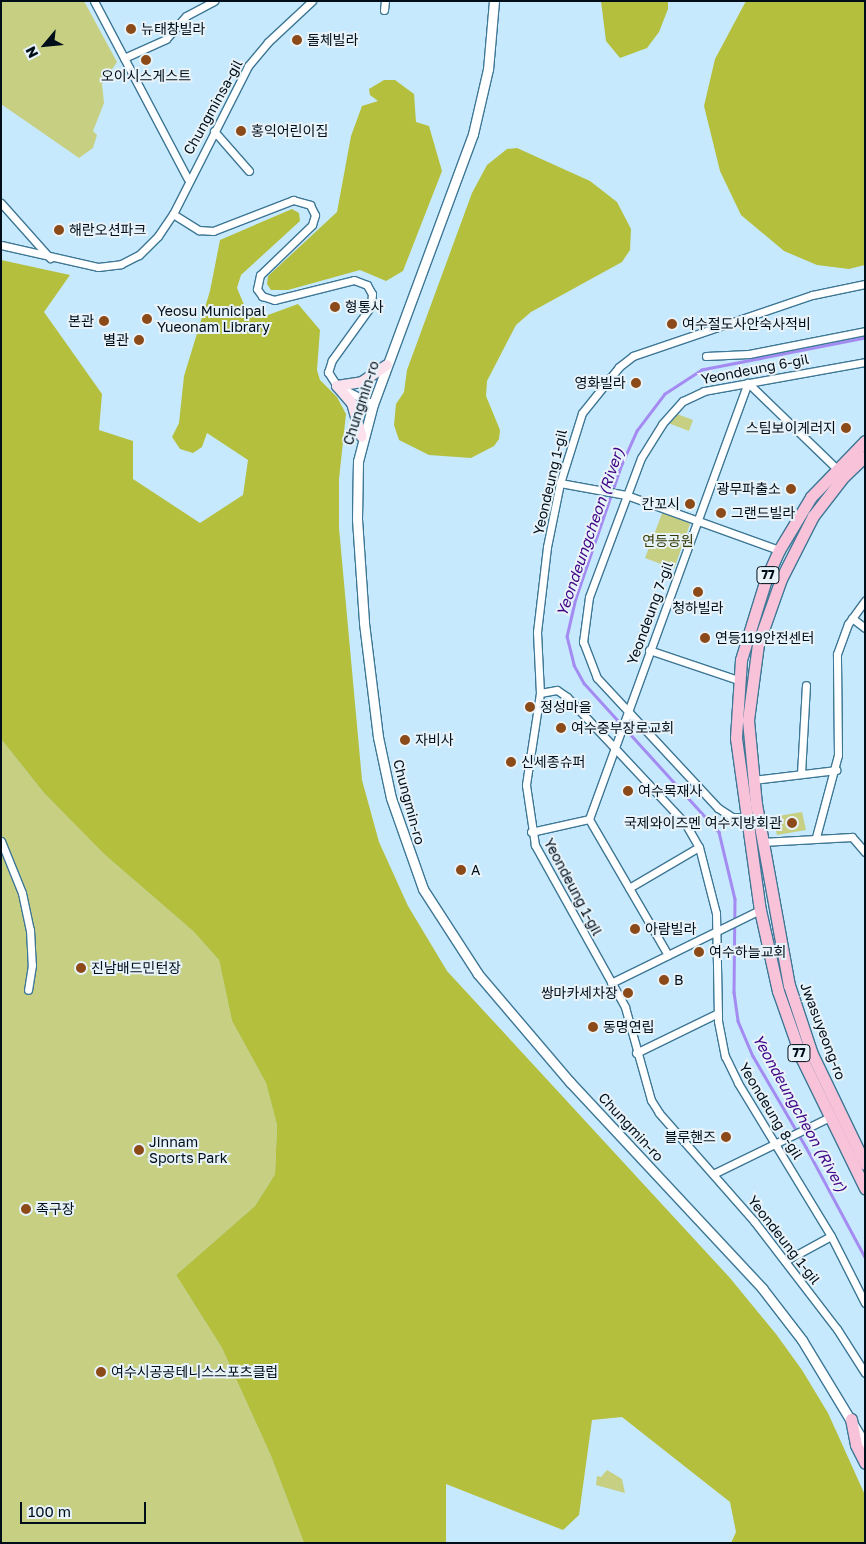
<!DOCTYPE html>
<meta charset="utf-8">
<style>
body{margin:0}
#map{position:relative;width:866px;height:1544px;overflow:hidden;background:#c6e9fd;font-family:"Golos Text","Noto Sans KR",sans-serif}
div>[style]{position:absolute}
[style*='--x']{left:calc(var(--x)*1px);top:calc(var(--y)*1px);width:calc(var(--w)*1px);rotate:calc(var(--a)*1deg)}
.green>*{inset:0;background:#c7cf82}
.forest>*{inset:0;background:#b5bf3e}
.stream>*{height:2.5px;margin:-1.25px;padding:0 1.25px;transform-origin:1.25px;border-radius:1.25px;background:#a48bf2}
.roads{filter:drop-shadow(1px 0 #3e7795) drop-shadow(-1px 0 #3e7795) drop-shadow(0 1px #3e7795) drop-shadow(0 -1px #3e7795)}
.minor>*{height:7px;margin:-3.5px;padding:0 3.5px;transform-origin:3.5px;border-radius:3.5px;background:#fff}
.tertiary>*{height:9px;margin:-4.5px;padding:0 4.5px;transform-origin:4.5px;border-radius:4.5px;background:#fff}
.secondary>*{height:10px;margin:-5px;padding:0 5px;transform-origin:5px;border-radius:5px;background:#fbe1ec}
.primary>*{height:11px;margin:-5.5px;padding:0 5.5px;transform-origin:5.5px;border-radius:5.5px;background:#f8c2d9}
.dots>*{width:14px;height:14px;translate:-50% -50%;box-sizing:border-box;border:2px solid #e7f2f9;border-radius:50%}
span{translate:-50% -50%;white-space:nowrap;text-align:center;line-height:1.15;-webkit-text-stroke:4px #e7f2f9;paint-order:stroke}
.shield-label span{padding:1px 4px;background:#e7f2f9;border:1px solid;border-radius:4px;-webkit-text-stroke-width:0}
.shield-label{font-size:12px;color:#000e19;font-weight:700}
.poi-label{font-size:14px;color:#000e19}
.left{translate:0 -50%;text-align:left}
.right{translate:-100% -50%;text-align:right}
.street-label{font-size:14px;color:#000e19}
.park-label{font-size:14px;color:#353902}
.water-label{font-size:15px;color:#400485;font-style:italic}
.frame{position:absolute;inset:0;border:2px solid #000e19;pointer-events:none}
.north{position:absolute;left:20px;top:20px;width:50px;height:50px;-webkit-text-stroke:4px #e7f2f9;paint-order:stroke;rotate:242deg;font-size:14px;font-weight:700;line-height:20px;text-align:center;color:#000e19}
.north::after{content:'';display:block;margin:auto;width:18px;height:22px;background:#000e19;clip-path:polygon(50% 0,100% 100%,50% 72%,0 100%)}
.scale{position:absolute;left:20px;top:1502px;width:126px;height:22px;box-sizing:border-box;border:2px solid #000e19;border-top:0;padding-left:6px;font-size:15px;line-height:18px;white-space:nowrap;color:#000e19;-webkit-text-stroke:4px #e7f2f9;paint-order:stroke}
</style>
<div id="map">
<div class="green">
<div style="clip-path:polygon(1px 1px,84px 1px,117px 62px,102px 84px,104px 103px,93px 131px,97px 135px,93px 148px,79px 158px,1px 104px)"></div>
<div style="clip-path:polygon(677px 414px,693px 420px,689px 431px,668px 423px)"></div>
<div style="clip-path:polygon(663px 511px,687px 520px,690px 524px,674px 569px,645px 558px)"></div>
<div style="clip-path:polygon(1px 739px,44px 793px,104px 854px,193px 931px,219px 960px,232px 1021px,266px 1083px,277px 1125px,275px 1174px,255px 1206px,176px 1275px,222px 1348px,271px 1456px,304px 1543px,1px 1543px)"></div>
<div style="clip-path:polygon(802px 812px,806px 830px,777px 835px,776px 831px,780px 829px,778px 816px)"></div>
<div style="clip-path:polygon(607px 1470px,622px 1479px,625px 1493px,596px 1485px,597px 1476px,601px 1477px)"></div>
</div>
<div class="forest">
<div style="clip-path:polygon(601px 1px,668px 1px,668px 9px,659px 32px,647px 48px,620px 58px,606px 41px)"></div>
<div style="clip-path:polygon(746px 1px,865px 1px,865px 265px,849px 269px,817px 265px,784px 251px,741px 215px,720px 171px,704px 106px,715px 59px)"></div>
<div style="clip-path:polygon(384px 80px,395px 80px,414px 94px,416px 122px,429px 126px,442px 171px,403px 271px,386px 281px,360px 270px,288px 290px,271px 290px,267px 284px,268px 276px,337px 212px,351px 136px,362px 106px,378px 101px,370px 95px,369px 89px)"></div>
<div style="clip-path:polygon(517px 148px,590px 181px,617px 202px,631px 229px,630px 250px,622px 262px,531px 312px,516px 325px,487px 381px,486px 396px,500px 430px,499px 439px,494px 446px,471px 458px,429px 455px,399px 440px,394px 425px,396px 404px,404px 392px,407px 370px,472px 193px,487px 165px,507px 149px)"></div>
<div style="clip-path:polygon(292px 209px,299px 213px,300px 221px,241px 275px,237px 288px,245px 307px,260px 315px,268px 315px,298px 304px,320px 330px,317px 370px,320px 380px,337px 397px,346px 414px,339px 479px,339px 528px,362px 780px,379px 842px,408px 906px,447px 971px,730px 1278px,776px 1334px,802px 1370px,828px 1413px,865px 1495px,865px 1543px,731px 1543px,736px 1532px,730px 1502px,622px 1417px,592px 1420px,579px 1515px,563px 1530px,446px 1484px,446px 1543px,304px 1543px,271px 1456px,222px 1348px,176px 1275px,255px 1206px,275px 1174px,277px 1125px,266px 1083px,232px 1021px,219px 960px,193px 931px,104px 854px,44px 793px,1px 739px,1px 260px,70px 275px,44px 312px,102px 394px,99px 430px,133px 441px,133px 479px,200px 523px,243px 495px,248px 460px,207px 433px,202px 447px,193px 453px,180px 449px,172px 437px,179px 423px,184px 376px,210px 291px,220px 240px)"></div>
</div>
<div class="stream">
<div style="--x:865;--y:338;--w:166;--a:168.9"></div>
<div style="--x:702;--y:370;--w:44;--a:147"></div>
<div style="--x:665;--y:394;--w:46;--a:127.1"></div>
<div style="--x:637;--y:431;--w:36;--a:114"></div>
<div style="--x:622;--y:464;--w:142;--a:108.9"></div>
<div style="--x:576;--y:598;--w:39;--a:103"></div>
<div style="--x:567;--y:636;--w:30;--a:76"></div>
<div style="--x:574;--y:665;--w:21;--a:61"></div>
<div style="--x:584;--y:683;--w:201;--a:47.8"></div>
<div style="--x:719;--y:832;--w:69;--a:76.6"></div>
<div style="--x:735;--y:899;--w:93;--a:90.6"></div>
<div style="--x:734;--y:992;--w:29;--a:82"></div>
<div style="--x:738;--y:1021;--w:38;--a:67"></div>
<div style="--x:753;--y:1056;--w:105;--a:59.8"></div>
<div style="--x:806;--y:1147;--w:125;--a:61.8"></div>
</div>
<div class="roads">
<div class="minor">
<div style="--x:94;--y:1;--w:201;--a:62.2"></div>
<div style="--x:384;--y:10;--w:9;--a:-84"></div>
<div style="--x:124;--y:58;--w:46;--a:-24.3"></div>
<div style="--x:166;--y:39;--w:30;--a:-49"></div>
<div style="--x:186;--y:16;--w:32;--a:-28"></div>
<div style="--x:214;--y:131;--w:53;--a:48.8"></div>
<div style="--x:1;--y:203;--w:74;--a:48.3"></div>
<div style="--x:173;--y:214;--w:31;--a:32"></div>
<div style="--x:199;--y:230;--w:14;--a:4"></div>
<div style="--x:213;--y:231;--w:86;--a:-21.2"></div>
<div style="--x:293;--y:200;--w:18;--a:16"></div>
<div style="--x:310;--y:205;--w:11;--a:63"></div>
<div style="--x:315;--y:215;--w:10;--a:107"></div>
<div style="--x:312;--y:225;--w:72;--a:136.1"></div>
<div style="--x:260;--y:275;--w:14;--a:102"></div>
<div style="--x:257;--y:289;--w:9;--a:54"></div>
<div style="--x:262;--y:296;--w:13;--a:18"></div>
<div style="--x:274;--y:300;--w:82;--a:-14"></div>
<div style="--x:354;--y:280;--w:14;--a:21"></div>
<div style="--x:367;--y:285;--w:10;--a:61"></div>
<div style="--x:372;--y:294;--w:12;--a:95"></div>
<div style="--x:371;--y:306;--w:67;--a:125.8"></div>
<div style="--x:332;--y:360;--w:13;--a:108"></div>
<div style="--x:328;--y:372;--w:17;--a:57"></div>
<div style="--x:337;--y:386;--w:40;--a:26.6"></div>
<div style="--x:1;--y:245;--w:99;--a:12.8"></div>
<div style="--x:98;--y:267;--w:23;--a:-7"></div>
<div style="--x:121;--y:264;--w:20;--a:-27"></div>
<div style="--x:139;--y:255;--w:27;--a:-45"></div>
<div style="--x:158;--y:236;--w:27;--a:-56"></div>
<div style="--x:173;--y:214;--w:166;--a:-63.1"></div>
<div style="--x:248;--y:66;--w:31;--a:-50"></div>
<div style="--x:268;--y:42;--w:60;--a:-43"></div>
<div style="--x:865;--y:284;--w:54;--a:168.3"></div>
<div style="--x:812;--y:295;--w:189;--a:161.2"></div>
<div style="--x:633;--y:356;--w:18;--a:142"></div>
<div style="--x:619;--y:367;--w:59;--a:128.8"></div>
<div style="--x:582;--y:413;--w:73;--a:107.4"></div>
<div style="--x:560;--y:483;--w:65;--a:101.5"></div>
<div style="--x:547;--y:547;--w:86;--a:96.7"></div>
<div style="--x:537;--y:632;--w:61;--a:87.2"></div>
<div style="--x:540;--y:693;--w:93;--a:98.7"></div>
<div style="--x:526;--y:785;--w:61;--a:81.5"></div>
<div style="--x:535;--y:845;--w:185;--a:60.9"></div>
<div style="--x:625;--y:1007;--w:97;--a:74.4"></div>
<div style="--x:651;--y:1100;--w:15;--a:58"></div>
<div style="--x:659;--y:1113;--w:144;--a:48.7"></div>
<div style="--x:754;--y:1221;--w:136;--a:52.5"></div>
<div style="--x:837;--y:1329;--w:52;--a:57.5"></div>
<div style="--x:706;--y:356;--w:43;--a:-2.7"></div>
<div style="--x:749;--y:354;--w:118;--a:-11.2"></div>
<div style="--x:748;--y:383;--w:122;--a:44"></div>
<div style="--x:560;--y:483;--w:67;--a:10.3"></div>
<div style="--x:626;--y:495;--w:163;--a:19.8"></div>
<div style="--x:852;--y:618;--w:16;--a:38"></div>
<div style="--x:649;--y:650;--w:94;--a:18.6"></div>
<div style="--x:540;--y:693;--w:17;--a:-10"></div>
<div style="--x:557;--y:690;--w:12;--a:35"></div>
<div style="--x:567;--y:697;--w:173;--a:46.9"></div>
<div style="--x:685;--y:823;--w:28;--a:60"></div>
<div style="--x:699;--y:847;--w:68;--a:75.6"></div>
<div style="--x:716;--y:913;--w:108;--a:88.9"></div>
<div style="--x:718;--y:1021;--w:36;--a:79"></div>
<div style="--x:725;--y:1056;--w:30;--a:64"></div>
<div style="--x:738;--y:1083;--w:179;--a:58.7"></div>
<div style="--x:831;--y:1236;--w:75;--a:63.1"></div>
<div style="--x:801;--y:774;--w:89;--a:-86.8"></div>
<div style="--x:753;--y:780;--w:84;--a:-6.9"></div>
<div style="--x:745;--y:817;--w:13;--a:180"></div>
<div style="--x:732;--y:817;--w:17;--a:-147"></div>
<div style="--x:718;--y:808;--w:178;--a:-132.9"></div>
<div style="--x:597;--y:678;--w:39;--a:-111"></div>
<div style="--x:583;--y:642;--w:45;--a:-82.4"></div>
<div style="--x:589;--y:597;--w:148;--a:-69.5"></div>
<div style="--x:641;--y:458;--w:40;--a:-58"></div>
<div style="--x:662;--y:424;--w:31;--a:-48"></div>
<div style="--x:683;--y:401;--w:23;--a:-25"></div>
<div style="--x:704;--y:391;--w:164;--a:-10.2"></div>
<div style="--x:531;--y:832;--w:59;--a:-12.6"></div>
<div style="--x:816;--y:837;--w:85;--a:-75"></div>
<div style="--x:838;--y:755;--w:101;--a:-90.6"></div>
<div style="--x:837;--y:654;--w:32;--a:-70"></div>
<div style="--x:848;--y:624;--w:29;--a:-54"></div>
<div style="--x:1;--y:841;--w:56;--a:68"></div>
<div style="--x:22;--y:893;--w:38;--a:78"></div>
<div style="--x:30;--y:930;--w:35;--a:87"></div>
<div style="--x:32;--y:965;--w:25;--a:99"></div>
<div style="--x:762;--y:842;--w:90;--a:-3.2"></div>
<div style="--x:852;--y:837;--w:20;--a:49"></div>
<div style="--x:629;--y:888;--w:81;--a:-30.4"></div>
<div style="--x:668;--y:955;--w:157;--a:-120.2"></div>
<div style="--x:589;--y:819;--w:464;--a:-70"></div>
<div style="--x:611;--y:983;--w:166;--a:-26.1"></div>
<div style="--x:636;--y:1053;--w:91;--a:-26"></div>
<div style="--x:713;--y:1174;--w:132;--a:-26"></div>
<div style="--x:785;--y:1261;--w:52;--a:-28.5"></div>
</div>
<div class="tertiary">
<div style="--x:494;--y:1;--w:68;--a:95"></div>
<div style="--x:488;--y:69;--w:67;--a:103"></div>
<div style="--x:473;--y:134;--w:288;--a:110.3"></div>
<div style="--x:373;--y:404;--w:59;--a:104.7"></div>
<div style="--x:358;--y:461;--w:58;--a:91"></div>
<div style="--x:357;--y:519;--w:104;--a:86.1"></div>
<div style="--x:364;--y:623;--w:115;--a:83"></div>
<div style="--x:378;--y:737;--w:62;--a:78"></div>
<div style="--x:391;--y:798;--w:96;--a:70.6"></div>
<div style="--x:423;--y:889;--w:101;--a:57.1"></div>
<div style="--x:478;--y:974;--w:142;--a:49.6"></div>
<div style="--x:570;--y:1082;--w:282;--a:47"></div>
<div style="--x:762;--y:1288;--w:66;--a:52.4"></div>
<div style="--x:802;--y:1340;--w:122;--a:58.8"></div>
</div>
<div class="secondary">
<div style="--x:337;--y:386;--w:23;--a:49"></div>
<div style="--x:352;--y:403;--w:35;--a:74"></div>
<div style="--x:337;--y:386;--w:25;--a:-9"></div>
<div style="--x:362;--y:382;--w:30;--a:-34"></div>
</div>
<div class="primary">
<div style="--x:865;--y:441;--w:78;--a:134"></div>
<div style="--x:811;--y:497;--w:62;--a:121.1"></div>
<div style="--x:779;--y:550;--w:32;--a:114"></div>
<div style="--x:766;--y:579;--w:85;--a:107.2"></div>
<div style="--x:741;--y:660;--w:78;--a:93.7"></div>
<div style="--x:736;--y:738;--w:174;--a:82.1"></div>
<div style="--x:760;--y:910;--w:83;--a:77.5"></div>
<div style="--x:778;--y:991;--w:72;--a:70.6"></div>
<div style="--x:802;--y:1059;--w:144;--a:64"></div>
<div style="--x:865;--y:456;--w:29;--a:136"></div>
<div style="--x:844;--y:476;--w:51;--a:127.8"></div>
<div style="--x:813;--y:516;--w:71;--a:116.9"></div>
<div style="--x:781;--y:579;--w:69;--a:109.5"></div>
<div style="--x:758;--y:644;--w:77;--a:97.5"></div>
<div style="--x:748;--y:720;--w:84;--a:84.6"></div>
<div style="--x:756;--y:804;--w:184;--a:79.7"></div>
<div style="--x:789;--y:985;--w:73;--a:71.6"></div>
<div style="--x:812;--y:1054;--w:122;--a:64.3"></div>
<div style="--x:851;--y:1419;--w:26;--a:79"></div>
<div style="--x:856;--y:1445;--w:20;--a:63"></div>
</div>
</div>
<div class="dots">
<div style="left:131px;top:29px;background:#8b4a17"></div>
<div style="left:297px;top:40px;background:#8b4a17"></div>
<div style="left:146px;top:60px;background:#8b4a17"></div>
<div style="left:241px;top:131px;background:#8b4a17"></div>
<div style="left:59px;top:230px;background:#8b4a17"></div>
<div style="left:335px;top:307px;background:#8b4a17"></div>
<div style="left:147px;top:319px;background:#8b4a17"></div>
<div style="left:104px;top:321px;background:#8b4a17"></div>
<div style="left:672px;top:324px;background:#8b4a17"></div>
<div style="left:139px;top:340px;background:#8b4a17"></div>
<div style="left:636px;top:383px;background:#8b4a17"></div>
<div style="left:846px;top:428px;background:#8b4a17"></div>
<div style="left:791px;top:489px;background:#8b4a17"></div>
<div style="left:690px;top:504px;background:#8b4a17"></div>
<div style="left:721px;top:513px;background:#8b4a17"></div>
<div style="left:698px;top:592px;background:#8b4a17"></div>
<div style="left:705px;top:638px;background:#8b4a17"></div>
<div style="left:530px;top:707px;background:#8b4a17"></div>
<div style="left:561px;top:728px;background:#8b4a17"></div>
<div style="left:405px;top:740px;background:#8b4a17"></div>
<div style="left:511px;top:762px;background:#8b4a17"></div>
<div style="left:628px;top:791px;background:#8b4a17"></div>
<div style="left:792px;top:823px;background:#8b4a17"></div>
<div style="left:461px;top:870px;background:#8b4a17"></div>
<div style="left:635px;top:929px;background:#8b4a17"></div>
<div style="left:699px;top:952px;background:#8b4a17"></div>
<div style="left:81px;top:968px;background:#8b4a17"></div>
<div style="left:664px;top:980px;background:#8b4a17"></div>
<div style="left:628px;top:993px;background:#8b4a17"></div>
<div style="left:593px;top:1027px;background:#8b4a17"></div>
<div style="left:726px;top:1137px;background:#8b4a17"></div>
<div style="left:139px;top:1150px;background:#8b4a17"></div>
<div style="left:26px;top:1209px;background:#8b4a17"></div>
<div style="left:101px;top:1372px;background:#8b4a17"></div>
</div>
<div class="shield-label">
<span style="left:768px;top:575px">77</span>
<span style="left:799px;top:1053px">77</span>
</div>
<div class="poi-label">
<span class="left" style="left:141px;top:29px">뉴태창빌라</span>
<span class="left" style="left:307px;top:40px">돌체빌라</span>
<span style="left:146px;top:76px">오이시스게스트</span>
<span class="left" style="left:251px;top:131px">홍익어린이집</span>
<span class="left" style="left:69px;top:230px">해란오션파크</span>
<span class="left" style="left:345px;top:307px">형통사</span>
<span class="left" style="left:157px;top:319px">Yeosu Municipal<br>Yueonam Library</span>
<span class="right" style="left:94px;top:321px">본관</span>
<span class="left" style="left:682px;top:324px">여수절도사안숙사적비</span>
<span class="right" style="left:129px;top:340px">별관</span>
<span class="right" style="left:626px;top:383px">영화빌라</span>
<span class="right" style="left:836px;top:428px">스팀보이게러지</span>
<span class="right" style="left:781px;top:489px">광무파출소</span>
<span class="right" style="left:680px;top:504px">칸꼬시</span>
<span class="left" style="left:731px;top:513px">그랜드빌라</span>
<span style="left:698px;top:608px">청하빌라</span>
<span class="left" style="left:715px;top:638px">연등119안전센터</span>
<span class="left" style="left:540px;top:707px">정성마을</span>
<span class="left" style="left:571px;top:728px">여수중부장로교회</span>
<span class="left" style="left:415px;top:740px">자비사</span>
<span class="left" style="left:521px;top:762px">신세종슈퍼</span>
<span class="left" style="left:638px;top:791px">여수목재사</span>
<span class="right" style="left:782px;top:823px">국제와이즈멘 여수지방회관</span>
<span class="left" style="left:471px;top:870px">A</span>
<span class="left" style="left:645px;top:929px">아람빌라</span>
<span class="left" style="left:709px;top:952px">여수하늘교회</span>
<span class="left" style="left:91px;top:968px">진남배드민턴장</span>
<span class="left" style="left:674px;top:980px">B</span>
<span class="right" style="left:618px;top:993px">쌍마카세차장</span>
<span class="left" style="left:603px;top:1027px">동명연립</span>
<span class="right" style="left:716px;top:1137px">블루핸즈</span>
<span class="left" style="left:149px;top:1150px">Jinnam<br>Sports Park</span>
<span class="left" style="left:36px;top:1209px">족구장</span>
<span class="left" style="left:111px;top:1372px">여수시공공테니스스포츠클럽</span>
</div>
<div class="street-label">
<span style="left:213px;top:107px;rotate:-61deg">Chungminsa-gil</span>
<span style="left:755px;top:369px;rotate:-11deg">Yeondeung 6-gil</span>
<span style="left:361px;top:403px;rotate:-72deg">Chungmin-ro</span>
<span style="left:550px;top:482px;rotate:-77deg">Yeondeung 1-gil</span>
<span style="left:650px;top:613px;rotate:-70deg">Yeondeung 7-gil</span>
<span style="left:409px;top:802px;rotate:75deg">Chungmin-ro</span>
<span style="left:573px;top:887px;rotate:62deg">Yeondeung 1-gil</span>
<span style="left:823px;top:1031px;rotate:69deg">Jwasuyeong-ro</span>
<span style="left:771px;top:1111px;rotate:59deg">Yeondeung 8-gil</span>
<span style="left:631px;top:1127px;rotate:47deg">Chungmin-ro</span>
<span style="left:784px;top:1240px;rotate:52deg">Yeondeung 1-gil</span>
</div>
<div class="park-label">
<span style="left:668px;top:541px">연등공원</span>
</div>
<div class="water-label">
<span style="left:590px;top:532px;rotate:-71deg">Yeondeungcheon (River)</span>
<span style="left:800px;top:1113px;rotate:61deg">Yeondeungcheon (River)</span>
</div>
<div class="frame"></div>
<div class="north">N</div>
<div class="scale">100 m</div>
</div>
